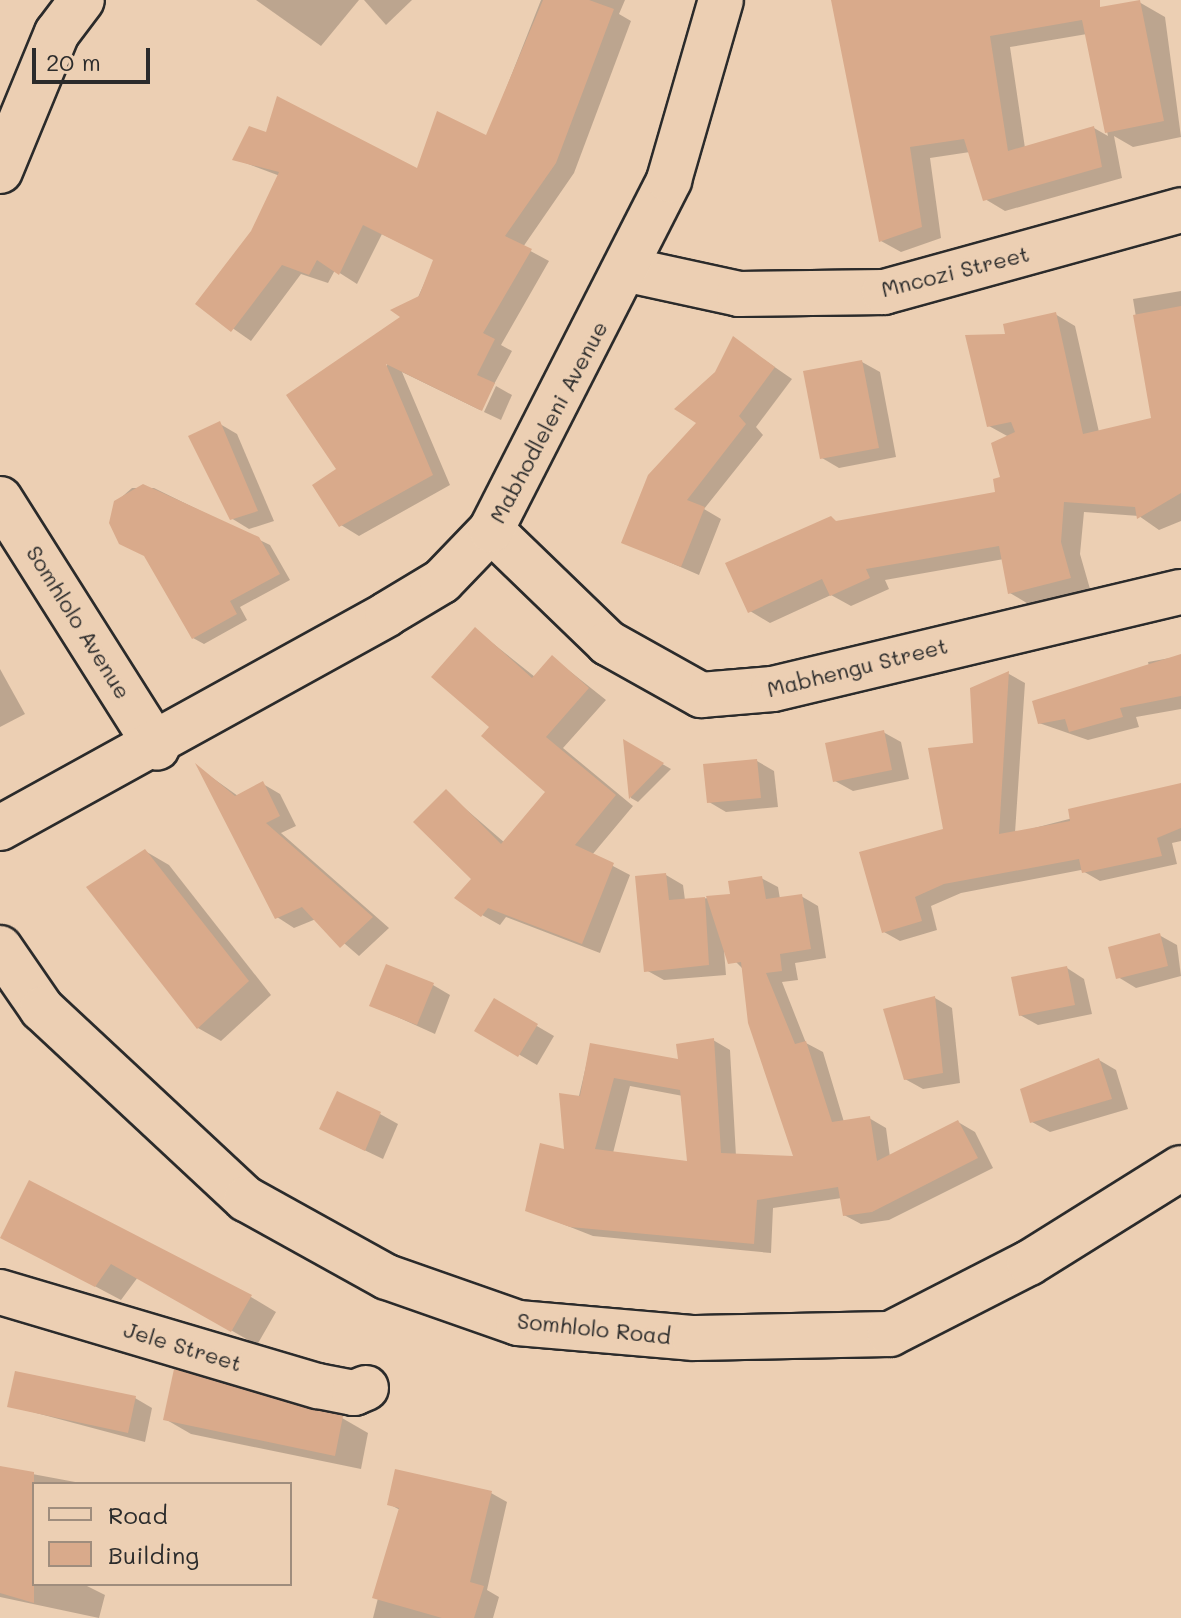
<!DOCTYPE html>
<style>
body{margin:0}
#map{position:relative;width:1181px;height:1618px;overflow:hidden;background:#eccfb3;font-family:Mali,sans-serif}
div>[style]{position:absolute}
[style*='--x']{left:calc(var(--x)*1px);top:calc(var(--y)*1px);width:calc(var(--w)*1px);rotate:calc(var(--a)*1deg)}
.shadow>*{inset:0;background:#0003}
.building>*{inset:0;background:#d9aa8b}
.roads{filter:drop-shadow(2px 0 #2b2b2b) drop-shadow(-2px 0 #2b2b2b) drop-shadow(0 2px #2b2b2b) drop-shadow(0 -2px #2b2b2b)}
.minor>*{height:44px;margin:-22px;padding:0 22px;transform-origin:22px;border-radius:22px;background:#eccfb3}
.tertiary>*{height:44px;margin:-22px;padding:0 22px;transform-origin:22px;border-radius:22px;background:#eccfb3}
span{translate:-50% -50%;white-space:nowrap;text-align:center;line-height:1.15;-webkit-text-stroke:6px #eccfb3;paint-order:stroke}
.street-label{font-size:22px;color:#2b2b2b}
.legend{position:absolute;left:32px;top:1482px;width:260px;height:104px;box-sizing:border-box;background:#eccfb3;border:2px solid #9f8d7d;margin:0;padding:10px 14px;list-style:none;font-size:24px;color:#2b2b2b}
.legend li{display:flex;align-items:center;gap:16px;height:40px}
.legend b{width:40px;border:2px solid #9f8d7d}
.scale{position:absolute;left:32px;top:48px;width:118px;height:36px;box-sizing:border-box;border:4px solid #2b2b2b;border-top:0;padding-left:10px;font-size:24px;line-height:28px;white-space:nowrap;color:#2b2b2b;-webkit-text-stroke:6px #eccfb3;paint-order:stroke}
</style>
<div id="map">
<div class="shadow">
<div style="clip-path:polygon(256px 0,359px 0,321px 46px)"></div>
<div style="clip-path:polygon(364px 0,412px 0,386px 25px)"></div>
<div style="clip-path:polygon(541px 0,625px 0,619px 14px,631px 21px,574px 173px,523px 247px,549px 261px,501px 345px,512px 351px,480px 410px,402px 372px,450px 485px,359px 536px,341px 525px,339px 470px,435px 260px,382px 234px,357px 284px,335px 270px,328px 283px,301px 274px,251px 341px,198px 304px,252px 232px,280px 176px,235px 159px,418px 171px,487px 137px)"></div>
<div style="clip-path:polygon(evenodd,833px 0,1083px 0,1085px 12px,1139px 2px,1165px 17px,1181px 137px,1133px 147px,1114px 136px,1122px 178px,1005px 211px,985px 199px,970px 152px,930px 158px,941px 238px,901px 252px,881px 241px,833px 0,1087px 34px,1108px 136px,1094px 128px,1025px 148px,1010px 47px,1087px 34px)"></div>
<div style="clip-path:polygon(1181px 291px,1181px 521px,1159px 530px,1139px 516px,1084px 512px,1080px 554px,1090px 589px,1030px 605px,1010px 593px,1004px 559px,885px 580px,889px 589px,851px 606px,831px 595px,770px 623px,750px 611px,838px 522px,997px 494px,1009px 437px,989px 426px,1007px 336px,1055px 314px,1075px 326px,1099px 432px,1153px 419px,1133px 299px)"></div>
<div style="clip-path:polygon(734px 339px,792px 379px,756px 427px,763px 435px,704px 509px,721px 519px,699px 575px,623px 542px,699px 422px)"></div>
<div style="clip-path:polygon(862px 362px,880px 372px,896px 457px,839px 468px,822px 458px)"></div>
<div style="clip-path:polygon(496px 386px,512px 395px,501px 420px,484px 412px)"></div>
<div style="clip-path:polygon(220px 424px,237px 434px,274px 521px,249px 529px,231px 518px)"></div>
<div style="clip-path:polygon(132px 488px,154px 488px,270px 545px,290px 580px,240px 607px,247px 620px,204px 644px,193px 638px,116px 502px)"></div>
<div style="clip-path:polygon(476px 630px,535px 677px,552px 657px,606px 700px,563px 748px,633px 806px,592px 855px,630px 875px,600px 953px,506px 917px,500px 925px,482px 915px,446px 792px,505px 843px,548px 792px,491px 727px)"></div>
<div style="clip-path:polygon(1181px 656px,1181px 709px,1136px 717px,1139px 727px,1088px 740px,1039px 723px,1150px 671px,1148px 662px)"></div>
<div style="clip-path:polygon(0 669px,25px 714px,0 727px)"></div>
<div style="clip-path:polygon(1009px 674px,1025px 683px,1015px 833px,1181px 790px,1181px 841px,1172px 843px,1177px 864px,1100px 881px,1081px 870px,961px 893px,931px 906px,937px 930px,900px 941px,884px 932px,945px 830px,975px 744px,972px 689px)"></div>
<div style="clip-path:polygon(883px 732px,901px 742px,909px 779px,853px 791px,835px 781px)"></div>
<div style="clip-path:polygon(626px 743px,671px 769px,638px 802px,631px 798px)"></div>
<div style="clip-path:polygon(757px 761px,774px 771px,778px 807px,726px 812px,709px 802px)"></div>
<div style="clip-path:polygon(200px 769px,238px 796px,263px 784px,280px 794px,296px 826px,281px 833px,389px 928px,359px 956px,316px 919px,294px 928px,277px 917px)"></div>
<div style="clip-path:polygon(145px 851px,169px 865px,271px 995px,221px 1041px,198px 1028px)"></div>
<div style="clip-path:polygon(evenodd,666px 875px,683px 885px,685px 900px,733px 896px,761px 878px,778px 887px,780px 899px,801px 896px,818px 906px,826px 958px,795px 963px,798px 980px,782px 982px,806px 1043px,823px 1052px,844px 1122px,869px 1118px,886px 1128px,890px 1157px,958px 1122px,975px 1132px,993px 1168px,889px 1220px,861px 1224px,844px 1215px,842px 1198px,773px 1208px,771px 1253px,593px 1236px,527px 1210px,566px 1151px,591px 1045px,681px 1062px,713px 1040px,730px 1050px,736px 1156px,795px 1158px,744px 970px,724px 950px,726px 975px,664px 980px,646px 970px,666px 875px,630px 1086px,683px 1096px,689px 1163px,613px 1153px,630px 1086px)"></div>
<div style="clip-path:polygon(1159px 935px,1177px 945px,1181px 976px,1136px 988px,1118px 977px)"></div>
<div style="clip-path:polygon(1067px 968px,1084px 979px,1092px 1014px,1038px 1025px,1020px 1015px)"></div>
<div style="clip-path:polygon(433px 985px,450px 995px,435px 1034px,371px 1005px)"></div>
<div style="clip-path:polygon(935px 998px,952px 1008px,960px 1083px,923px 1089px,905px 1079px)"></div>
<div style="clip-path:polygon(494px 1001px,554px 1036px,537px 1065px,477px 1030px)"></div>
<div style="clip-path:polygon(1099px 1060px,1116px 1070px,1128px 1109px,1050px 1132px,1032px 1122px)"></div>
<div style="clip-path:polygon(380px 1114px,398px 1124px,383px 1159px,339px 1138px)"></div>
<div style="clip-path:polygon(2px 1237px,251px 1297px,276px 1312px,257px 1345px,138px 1277px,121px 1300px)"></div>
<div style="clip-path:polygon(135px 1398px,152px 1408px,145px 1442px,10px 1406px)"></div>
<div style="clip-path:polygon(342px 1418px,368px 1433px,361px 1469px,191px 1434px,165px 1419px)"></div>
<div style="clip-path:polygon(0 1468px,86px 1484px,34px 1484px,34px 1520px,0 1514px)"></div>
<div style="clip-path:polygon(491px 1493px,507px 1502px,487px 1590px,499px 1597px,493px 1618px,373px 1618px,400px 1510px,389px 1504px)"></div>
<div style="clip-path:polygon(0 1561px,34px 1570px,34px 1584px,83px 1584px,105px 1595px,99px 1618px,0 1597px)"></div>
</div>
<div class="building">
<div style="clip-path:polygon(543px 0,589px 0,614px 9px,556px 163px,505px 236px,532px 249px,483px 333px,495px 339px,477px 375px,495px 383px,482px 411px,386px 364px,433px 475px,339px 527px,312px 485px,336px 469px,286px 395px,400px 317px,390px 310px,419px 296px,433px 260px,363px 225px,339px 275px,317px 260px,309px 275px,282px 265px,231px 332px,195px 304px,251px 231px,279px 172px,232px 160px,249px 126px,266px 132px,277px 96px,417px 168px,437px 111px,486px 135px)"></div>
<div style="clip-path:polygon(831px 0,1100px 0,1100px 7px,1140px 0,1164px 121px,1105px 133px,1082px 20px,990px 36px,1008px 151px,1094px 126px,1102px 167px,983px 201px,964px 139px,910px 147px,922px 227px,879px 242px)"></div>
<div style="clip-path:polygon(1181px 306px,1181px 493px,1137px 519px,1135px 507px,1064px 502px,1061px 542px,1071px 578px,1008px 594px,999px 546px,866px 569px,870px 578px,830px 596px,822px 579px,748px 613px,725px 563px,831px 516px,836px 521px,995px 492px,993px 479px,1000px 477px,991px 443px,1015px 432px,1011px 422px,987px 427px,965px 335px,1005px 334px,1003px 324px,1056px 312px,1083px 434px,1151px 418px,1133px 315px)"></div>
<div style="clip-path:polygon(733px 336px,775px 367px,739px 416px,746px 424px,687px 500px,705px 507px,681px 567px,621px 543px,648px 475px,696px 423px,674px 409px,715px 372px)"></div>
<div style="clip-path:polygon(862px 360px,879px 448px,820px 459px,803px 371px)"></div>
<div style="clip-path:polygon(220px 421px,258px 511px,230px 520px,188px 436px)"></div>
<div style="clip-path:polygon(143px 484px,259px 537px,280px 574px,230px 601px,237px 614px,192px 639px,144px 556px,119px 544px,109px 523px,114px 501px)"></div>
<div style="clip-path:polygon(475px 627px,532px 678px,552px 655px,589px 688px,546px 737px,616px 795px,575px 845px,614px 863px,582px 944px,488px 908px,481px 917px,454px 898px,471px 879px,413px 822px,446px 789px,501px 844px,545px 792px,481px 736px,489px 727px,431px 677px)"></div>
<div style="clip-path:polygon(1181px 654px,1181px 696px,1120px 708px,1123px 717px,1069px 732px,1065px 719px,1038px 724px,1032px 701px)"></div>
<div style="clip-path:polygon(1009px 671px,999px 834px,1070px 821px,1068px 809px,1181px 783px,1181px 828px,1157px 838px,1162px 856px,1082px 873px,1079px 859px,944px 884px,915px 897px,922px 921px,882px 933px,859px 852px,943px 829px,928px 748px,973px 743px,970px 688px)"></div>
<div style="clip-path:polygon(884px 730px,892px 770px,833px 782px,825px 743px)"></div>
<div style="clip-path:polygon(623px 739px,664px 763px,629px 799px)"></div>
<div style="clip-path:polygon(757px 759px,761px 798px,707px 803px,703px 764px)"></div>
<div style="clip-path:polygon(195px 763px,235px 796px,263px 781px,280px 816px,266px 823px,373px 917px,340px 948px,302px 907px,275px 919px)"></div>
<div style="clip-path:polygon(145px 849px,249px 981px,197px 1029px,86px 887px)"></div>
<div style="clip-path:polygon(666px 873px,669px 900px,705px 897px,709px 965px,644px 972px,635px 876px)"></div>
<div style="clip-path:polygon(evenodd,762px 876px,766px 899px,802px 894px,811px 949px,780px 954px,782px 971px,766px 973px,795px 1044px,806px 1041px,832px 1122px,870px 1116px,877px 1161px,958px 1120px,978px 1158px,872px 1212px,843px 1216px,838px 1187px,757px 1200px,754px 1244px,570px 1227px,525px 1211px,540px 1143px,564px 1149px,559px 1093px,580px 1096px,590px 1043px,678px 1059px,676px 1044px,714px 1038px,721px 1153px,793px 1156px,748px 1023px,741px 962px,728px 964px,706px 896px,730px 894px,728px 881px,762px 876px,614px 1078px,680px 1090px,687px 1161px,595px 1149px,614px 1078px)"></div>
<div style="clip-path:polygon(1160px 933px,1168px 966px,1116px 979px,1108px 947px)"></div>
<div style="clip-path:polygon(386px 964px,434px 983px,417px 1025px,369px 1006px)"></div>
<div style="clip-path:polygon(1067px 966px,1075px 1005px,1019px 1016px,1011px 977px)"></div>
<div style="clip-path:polygon(935px 996px,943px 1073px,904px 1080px,883px 1009px)"></div>
<div style="clip-path:polygon(494px 998px,538px 1024px,518px 1057px,474px 1031px)"></div>
<div style="clip-path:polygon(1099px 1058px,1112px 1099px,1030px 1123px,1020px 1089px)"></div>
<div style="clip-path:polygon(337px 1091px,381px 1112px,365px 1151px,319px 1129px)"></div>
<div style="clip-path:polygon(29px 1180px,252px 1295px,231px 1332px,111px 1264px,95px 1287px,0 1238px)"></div>
<div style="clip-path:polygon(174px 1369px,343px 1416px,335px 1456px,163px 1420px)"></div>
<div style="clip-path:polygon(15px 1371px,136px 1396px,128px 1433px,7px 1407px)"></div>
<div style="clip-path:polygon(0 1466px,34px 1472px,34px 1603px,0 1593px)"></div>
<div style="clip-path:polygon(395px 1469px,492px 1491px,470px 1582px,484px 1586px,474px 1618px,442px 1618px,372px 1598px,399px 1508px,387px 1505px)"></div>
</div>
<div class="roads">
<div class="minor">
<div style="--x:0;--y:171;--w:149;--a:-67.6"></div>
<div style="--x:57;--y:33;--w:41;--a:-52.9"></div>
<div style="--x:629;--y:270;--w:113;--a:12.3"></div>
<div style="--x:739;--y:294;--w:145;--a:-0.8"></div>
<div style="--x:884;--y:292;--w:308;--a:-15.4"></div>
<div style="--x:0;--y:499;--w:294;--a:57.7"></div>
<div style="--x:491;--y:530;--w:163;--a:44"></div>
<div style="--x:608;--y:643;--w:107;--a:29.2"></div>
<div style="--x:701;--y:695;--w:72;--a:-4.8"></div>
<div style="--x:773;--y:689;--w:419;--a:-13.4"></div>
<div style="--x:0;--y:828;--w:442;--a:-28.9"></div>
<div style="--x:387;--y:614;--w:64;--a:-31"></div>
<div style="--x:442;--y:581;--w:71;--a:-46.1"></div>
<div style="--x:491;--y:530;--w:393;--a:-63"></div>
<div style="--x:669;--y:180;--w:187;--a:-73.9"></div>
<div style="--x:0;--y:1292;--w:332;--a:16.5"></div>
<div style="--x:318;--y:1386;--w:37;--a:11"></div>
<div style="--x:354;--y:1393;--w:13;--a:-23"></div>
</div>
<div class="tertiary">
<div style="--x:0;--y:948;--w:74;--a:55.5"></div>
<div style="--x:42;--y:1009;--w:279;--a:43"></div>
<div style="--x:246;--y:1199;--w:161;--a:29"></div>
<div style="--x:387;--y:1277;--w:139;--a:19.3"></div>
<div style="--x:518;--y:1323;--w:177;--a:4.9"></div>
<div style="--x:694;--y:1338;--w:196;--a:-1.2"></div>
<div style="--x:890;--y:1334;--w:156;--a:-27.1"></div>
<div style="--x:1029;--y:1263;--w:179;--a:-32"></div>
</div>
</div>
<div class="street-label">
<span style="left:955px;top:271px;rotate:-14deg">Mncozi Street</span>
<span style="left:548px;top:422px;rotate:-62deg">Mabhodleleni Avenue</span>
<span style="left:79px;top:622px;rotate:58deg">Somhlolo Avenue</span>
<span style="left:857px;top:667px;rotate:-14deg">Mabhengu Street</span>
<span style="left:594px;top:1328px;rotate:6deg">Somhlolo Road</span>
<span style="left:183px;top:1346px;rotate:17deg">Jele Street</span>
</div>
<ul class="legend">
<li><b style="height:10px;background:#eccfb3"></b>Road</li>
<li><b style="height:22px;background:#d9aa8b"></b>Building</li>
</ul>
<div class="scale">20 m</div>
</div>
